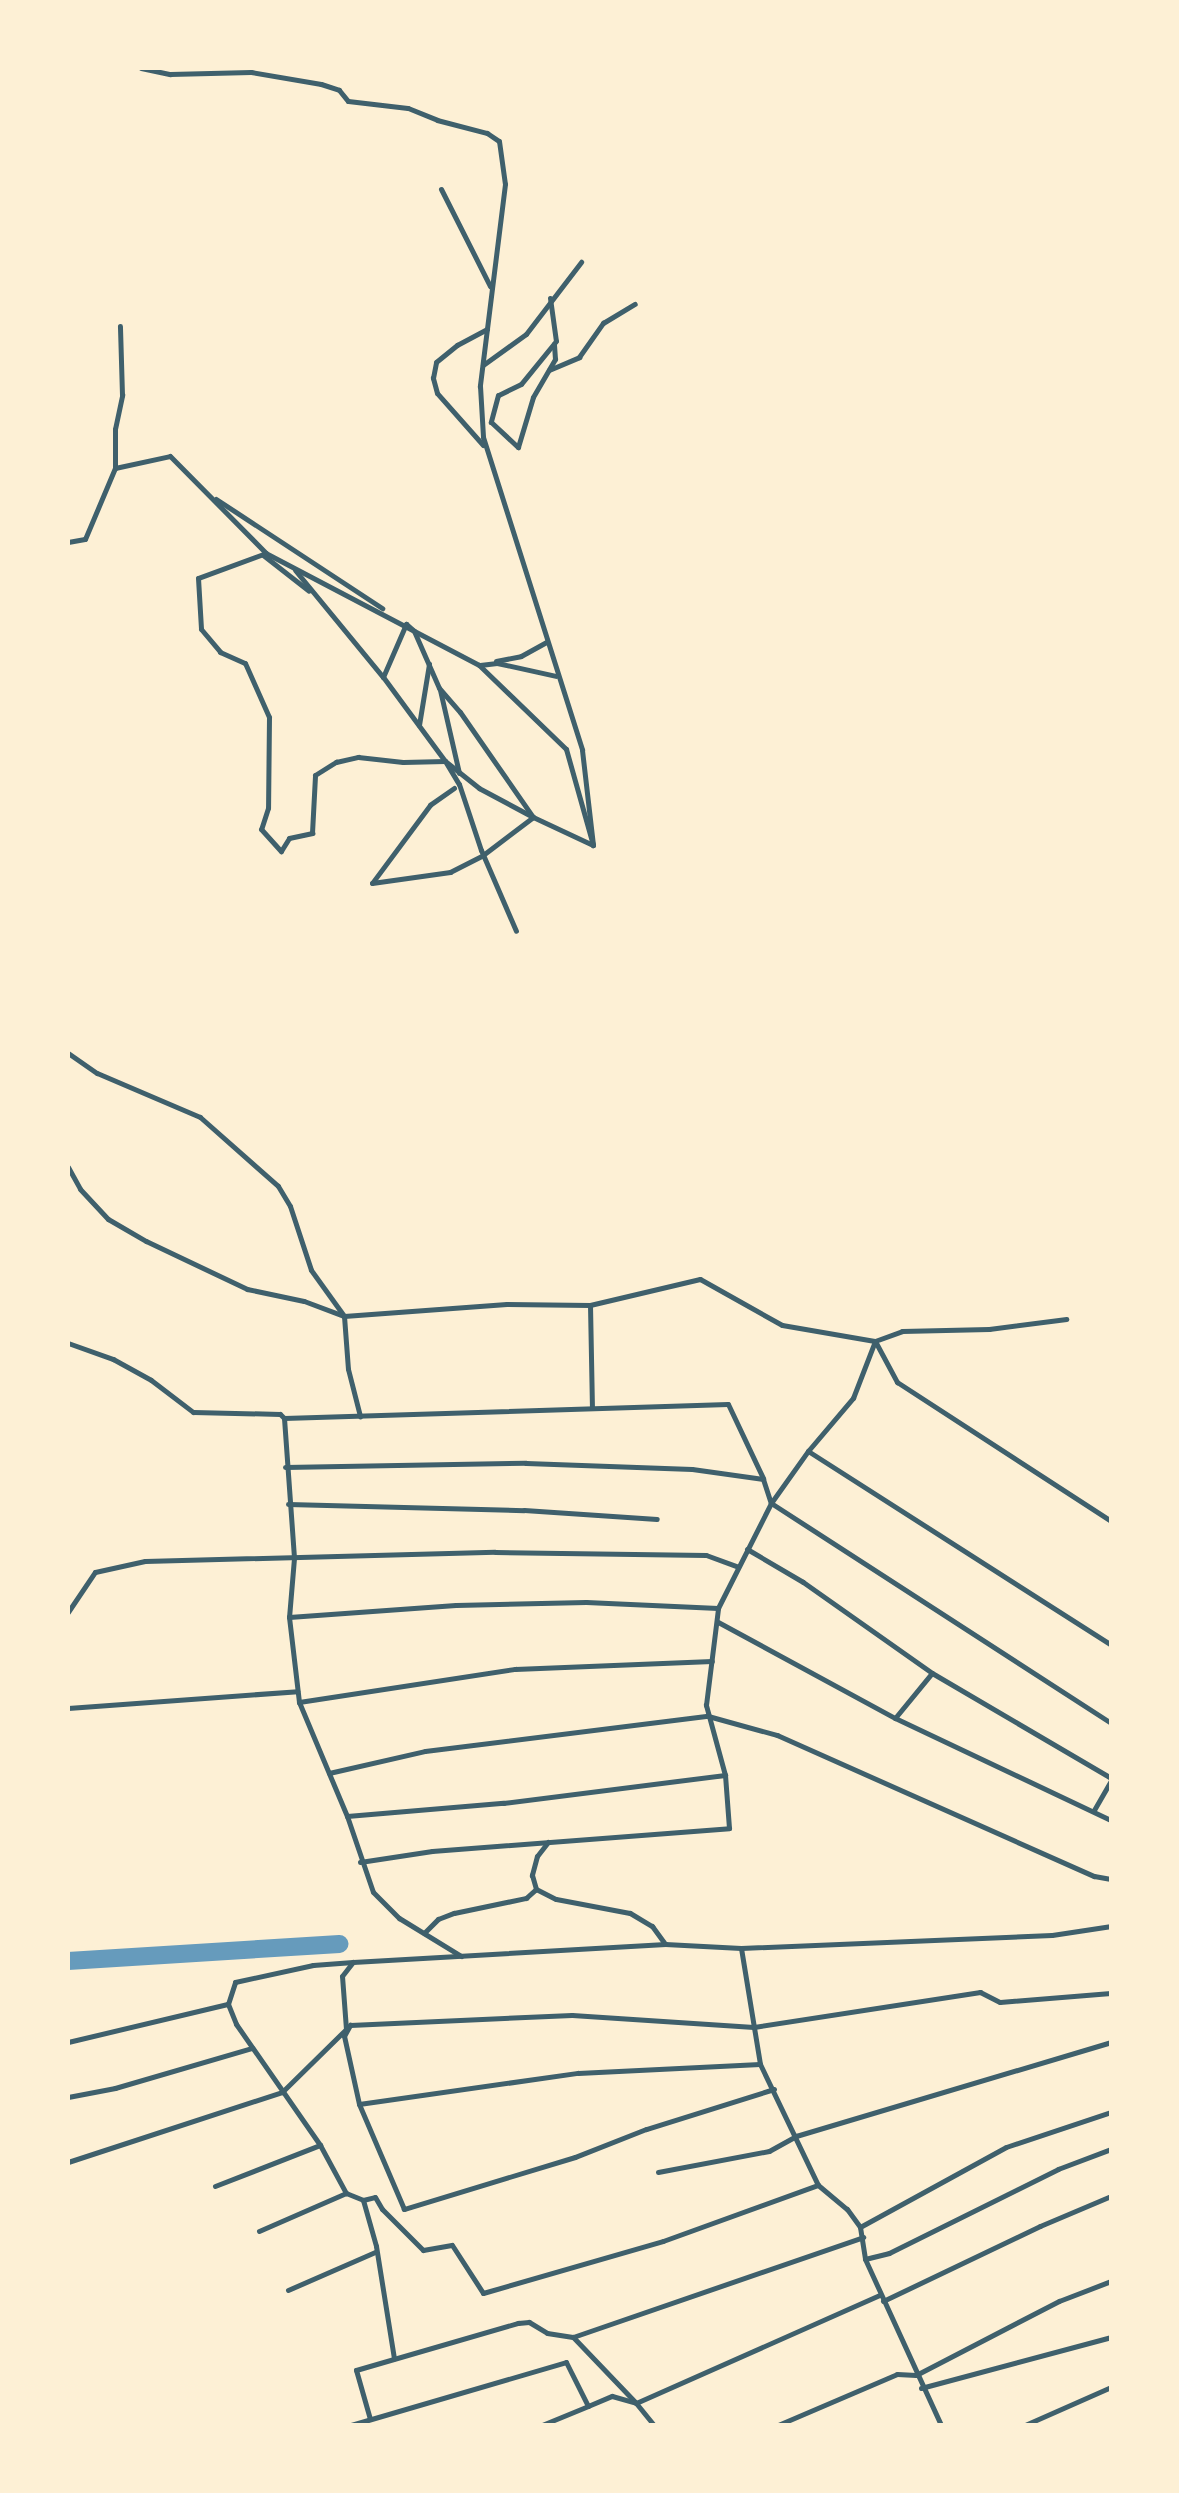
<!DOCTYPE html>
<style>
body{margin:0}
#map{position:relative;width:1179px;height:2493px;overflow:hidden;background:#fdf0d5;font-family:"Source Sans 3",sans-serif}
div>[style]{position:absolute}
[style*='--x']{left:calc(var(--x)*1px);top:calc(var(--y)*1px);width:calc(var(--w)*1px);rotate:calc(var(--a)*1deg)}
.river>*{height:18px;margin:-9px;padding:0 9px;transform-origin:9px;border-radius:9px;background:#669bbc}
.minor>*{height:5px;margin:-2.5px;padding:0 2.5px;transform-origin:2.5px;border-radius:2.5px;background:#3f606c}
span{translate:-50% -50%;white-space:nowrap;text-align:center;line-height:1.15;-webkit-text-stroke:8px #fdf0d5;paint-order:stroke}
.frame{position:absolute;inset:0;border:70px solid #fdf0d5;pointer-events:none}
</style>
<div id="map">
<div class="river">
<div style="--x:68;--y:1961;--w:272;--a:-3.6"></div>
</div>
<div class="minor">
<div style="--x:141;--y:68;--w:30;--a:12"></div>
<div style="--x:170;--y:74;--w:81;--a:-1.4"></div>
<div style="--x:251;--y:72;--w:71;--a:9.7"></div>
<div style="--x:321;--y:84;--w:19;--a:18"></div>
<div style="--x:339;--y:90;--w:14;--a:51"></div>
<div style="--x:348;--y:101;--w:60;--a:6.7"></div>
<div style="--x:408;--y:108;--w:31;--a:22"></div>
<div style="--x:437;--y:120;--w:52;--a:14.6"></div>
<div style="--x:487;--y:133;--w:14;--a:34"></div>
<div style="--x:499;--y:141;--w:43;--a:82.1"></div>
<div style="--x:505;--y:184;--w:204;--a:97.1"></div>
<div style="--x:480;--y:386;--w:51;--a:86.6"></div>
<div style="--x:483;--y:437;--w:328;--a:72.4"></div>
<div style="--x:582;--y:750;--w:96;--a:83.4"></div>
<div style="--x:593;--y:845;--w:100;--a:-105.7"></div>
<div style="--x:566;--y:749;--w:121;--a:-136"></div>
<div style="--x:479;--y:665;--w:241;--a:-152.3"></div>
<div style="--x:266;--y:553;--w:72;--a:159.8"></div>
<div style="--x:198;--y:578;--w:51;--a:86.6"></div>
<div style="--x:201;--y:629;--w:30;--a:50"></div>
<div style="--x:220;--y:652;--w:27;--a:24"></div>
<div style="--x:245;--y:663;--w:59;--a:66"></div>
<div style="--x:269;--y:717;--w:91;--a:90.6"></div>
<div style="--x:268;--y:808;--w:22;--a:108"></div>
<div style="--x:261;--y:829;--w:30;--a:48"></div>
<div style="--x:281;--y:851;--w:15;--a:-58"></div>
<div style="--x:289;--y:838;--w:24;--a:-12"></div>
<div style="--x:312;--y:833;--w:58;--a:-87"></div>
<div style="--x:315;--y:775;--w:25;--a:-32"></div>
<div style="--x:336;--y:762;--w:23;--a:-13"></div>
<div style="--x:358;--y:757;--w:45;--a:6.3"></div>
<div style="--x:403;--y:762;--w:42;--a:-1.4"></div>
<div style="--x:445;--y:761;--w:27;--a:59"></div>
<div style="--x:459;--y:784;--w:70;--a:71.6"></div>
<div style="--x:481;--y:850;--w:88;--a:66.6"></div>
<div style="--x:441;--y:189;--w:109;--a:63.2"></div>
<div style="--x:550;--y:298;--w:43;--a:82.1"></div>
<div style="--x:556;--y:341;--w:55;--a:129.1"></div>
<div style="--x:521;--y:384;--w:25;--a:154"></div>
<div style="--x:498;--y:395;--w:28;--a:105"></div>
<div style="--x:491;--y:422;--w:37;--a:43"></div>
<div style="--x:518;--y:447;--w:52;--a:-73.3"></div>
<div style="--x:533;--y:397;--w:44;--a:-59.9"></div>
<div style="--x:555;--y:359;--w:15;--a:-94"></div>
<div style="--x:483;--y:365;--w:53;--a:-35.8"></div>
<div style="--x:526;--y:334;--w:91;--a:-52.6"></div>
<div style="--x:549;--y:370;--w:33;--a:-23"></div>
<div style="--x:579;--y:357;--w:42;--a:-54.8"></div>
<div style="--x:603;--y:323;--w:37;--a:-31"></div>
<div style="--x:483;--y:445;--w:69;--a:-131.5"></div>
<div style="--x:437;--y:393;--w:16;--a:-105"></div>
<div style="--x:433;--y:378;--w:16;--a:-79"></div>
<div style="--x:436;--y:362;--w:27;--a:-39"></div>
<div style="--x:457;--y:345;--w:34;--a:-28"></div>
<div style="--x:115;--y:468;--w:39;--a:-90"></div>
<div style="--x:115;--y:429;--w:35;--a:-78"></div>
<div style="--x:122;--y:395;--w:69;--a:-91.7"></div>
<div style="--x:216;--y:499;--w:199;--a:33.3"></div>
<div style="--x:68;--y:542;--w:17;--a:-10"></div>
<div style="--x:85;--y:539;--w:77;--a:-67.1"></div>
<div style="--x:115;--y:468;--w:56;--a:-12.3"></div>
<div style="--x:170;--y:456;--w:136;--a:45.3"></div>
<div style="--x:263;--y:555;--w:58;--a:38"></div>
<div style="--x:295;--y:570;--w:139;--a:50.6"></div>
<div style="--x:406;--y:624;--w:11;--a:41"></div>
<div style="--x:414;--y:631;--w:62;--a:66.3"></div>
<div style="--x:439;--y:688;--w:32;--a:49"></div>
<div style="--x:460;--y:712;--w:128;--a:55.2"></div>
<div style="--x:533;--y:817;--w:61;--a:-151.8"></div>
<div style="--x:479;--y:788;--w:43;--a:-141.5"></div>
<div style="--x:445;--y:761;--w:104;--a:-126.4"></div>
<div style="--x:383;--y:677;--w:58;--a:-66.5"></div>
<div style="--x:496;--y:661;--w:25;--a:-11"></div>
<div style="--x:521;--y:656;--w:29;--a:-29"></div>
<div style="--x:480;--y:665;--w:17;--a:-7"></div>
<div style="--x:497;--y:663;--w:60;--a:12.4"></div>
<div style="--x:440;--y:690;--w:85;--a:77.1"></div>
<div style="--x:419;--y:725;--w:62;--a:-80.7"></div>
<div style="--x:454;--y:788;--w:29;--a:145"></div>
<div style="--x:430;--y:805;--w:97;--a:126.6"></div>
<div style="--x:372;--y:883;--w:79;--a:-8"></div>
<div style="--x:450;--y:872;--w:37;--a:-27"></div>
<div style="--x:483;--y:855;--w:63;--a:-37.2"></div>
<div style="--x:533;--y:817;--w:66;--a:25"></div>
<div style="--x:68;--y:1053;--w:35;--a:35"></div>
<div style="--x:97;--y:1073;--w:112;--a:23.1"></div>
<div style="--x:200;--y:1117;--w:104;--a:41.5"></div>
<div style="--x:278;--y:1186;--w:23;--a:59"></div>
<div style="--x:290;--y:1206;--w:67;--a:71.8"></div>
<div style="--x:311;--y:1270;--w:57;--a:54.3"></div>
<div style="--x:344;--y:1316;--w:53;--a:85.7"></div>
<div style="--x:348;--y:1369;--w:49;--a:75.7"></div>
<div style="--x:68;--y:1167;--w:25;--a:61"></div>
<div style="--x:80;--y:1189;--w:41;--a:47"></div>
<div style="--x:108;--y:1219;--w:44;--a:30.1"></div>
<div style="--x:146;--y:1241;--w:112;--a:25.4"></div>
<div style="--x:247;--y:1289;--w:58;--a:11.9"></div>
<div style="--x:304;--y:1301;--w:43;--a:20.6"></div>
<div style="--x:344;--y:1316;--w:163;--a:-4.2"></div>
<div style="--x:507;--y:1304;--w:83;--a:0.7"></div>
<div style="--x:590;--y:1305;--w:113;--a:-13.3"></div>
<div style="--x:700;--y:1279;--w:94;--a:29.3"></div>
<div style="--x:782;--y:1325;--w:94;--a:9.8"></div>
<div style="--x:875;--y:1341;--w:47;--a:61.8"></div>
<div style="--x:897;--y:1382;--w:255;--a:33"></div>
<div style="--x:590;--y:1305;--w:103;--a:88.9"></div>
<div style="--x:68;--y:1343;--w:48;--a:19.6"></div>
<div style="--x:113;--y:1359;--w:43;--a:28.9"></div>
<div style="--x:151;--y:1380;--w:53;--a:37.3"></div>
<div style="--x:193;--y:1412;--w:87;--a:1.3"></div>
<div style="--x:280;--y:1414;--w:6;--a:45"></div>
<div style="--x:284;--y:1418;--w:444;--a:-1.8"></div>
<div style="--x:728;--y:1404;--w:82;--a:64.7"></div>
<div style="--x:284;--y:1418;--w:140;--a:85.9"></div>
<div style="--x:294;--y:1558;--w:59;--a:94.8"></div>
<div style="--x:289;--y:1617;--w:86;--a:83.3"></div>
<div style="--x:299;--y:1702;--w:124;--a:67.2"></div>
<div style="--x:347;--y:1816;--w:80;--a:71.1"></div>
<div style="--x:373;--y:1892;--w:37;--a:45"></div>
<div style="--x:399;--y:1918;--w:73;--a:31.5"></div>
<div style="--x:808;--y:1451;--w:360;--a:32.6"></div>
<div style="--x:285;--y:1467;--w:241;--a:-1"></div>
<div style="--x:526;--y:1463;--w:166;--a:2.1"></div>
<div style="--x:692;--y:1469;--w:72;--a:8"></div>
<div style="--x:763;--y:1479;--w:25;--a:72"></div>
<div style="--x:771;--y:1503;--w:405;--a:32.9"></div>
<div style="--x:288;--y:1504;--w:236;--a:1.5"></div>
<div style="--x:524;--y:1510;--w:133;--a:3.9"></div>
<div style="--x:747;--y:1549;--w:65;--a:30.5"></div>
<div style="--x:803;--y:1582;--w:158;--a:35.2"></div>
<div style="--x:932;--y:1673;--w:208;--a:30.4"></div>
<div style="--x:68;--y:1612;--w:48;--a:-56"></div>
<div style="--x:95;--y:1572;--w:51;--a:-12.4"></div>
<div style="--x:145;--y:1561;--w:350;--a:-1.5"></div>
<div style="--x:495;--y:1552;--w:211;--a:0.8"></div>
<div style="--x:706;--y:1555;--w:33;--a:20"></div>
<div style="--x:289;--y:1617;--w:167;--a:-4.1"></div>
<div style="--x:456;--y:1605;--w:130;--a:-1.3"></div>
<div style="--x:586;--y:1602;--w:132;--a:2.6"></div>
<div style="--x:718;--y:1622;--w:201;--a:28.5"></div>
<div style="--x:895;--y:1718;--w:239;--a:25.3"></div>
<div style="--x:299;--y:1702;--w:219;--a:-8.7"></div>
<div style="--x:515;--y:1669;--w:197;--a:-2.3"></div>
<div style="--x:68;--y:1708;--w:230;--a:-4.2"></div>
<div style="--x:895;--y:1718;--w:58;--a:-50.6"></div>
<div style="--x:329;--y:1773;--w:98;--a:-12.9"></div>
<div style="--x:425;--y:1751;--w:285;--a:-7.1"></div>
<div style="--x:708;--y:1716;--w:72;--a:15.4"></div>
<div style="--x:777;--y:1735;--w:347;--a:24"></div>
<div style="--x:1094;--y:1876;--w:17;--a:10"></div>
<div style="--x:1094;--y:1810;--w:34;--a:-60"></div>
<div style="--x:347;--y:1816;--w:157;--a:-4.8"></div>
<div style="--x:503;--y:1803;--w:224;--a:-7.2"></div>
<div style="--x:548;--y:1842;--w:18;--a:128"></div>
<div style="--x:537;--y:1856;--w:20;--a:105"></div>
<div style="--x:532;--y:1875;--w:15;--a:74"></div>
<div style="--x:536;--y:1889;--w:22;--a:27"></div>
<div style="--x:556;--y:1899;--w:75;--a:10.7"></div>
<div style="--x:630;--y:1913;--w:26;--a:31"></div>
<div style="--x:652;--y:1926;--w:22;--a:54"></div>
<div style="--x:360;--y:1862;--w:73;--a:-8.7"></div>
<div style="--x:432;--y:1851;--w:298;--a:-4.4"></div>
<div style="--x:729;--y:1828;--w:53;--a:-94.3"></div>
<div style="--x:725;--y:1775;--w:73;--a:-105.2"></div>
<div style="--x:706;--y:1705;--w:98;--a:-82.9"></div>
<div style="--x:718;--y:1608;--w:118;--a:-63.2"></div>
<div style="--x:771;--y:1503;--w:64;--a:-54.6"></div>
<div style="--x:808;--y:1451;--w:70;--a:-49.7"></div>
<div style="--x:853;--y:1398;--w:61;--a:-68.9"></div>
<div style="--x:875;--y:1341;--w:29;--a:-20"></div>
<div style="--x:902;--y:1331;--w:87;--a:-1.3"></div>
<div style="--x:989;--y:1329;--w:78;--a:-7.4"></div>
<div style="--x:424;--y:1933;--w:20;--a:-45"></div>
<div style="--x:438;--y:1919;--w:17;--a:-21"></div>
<div style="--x:454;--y:1913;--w:74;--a:-11.8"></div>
<div style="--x:526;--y:1898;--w:13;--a:-42"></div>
<div style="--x:741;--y:1948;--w:118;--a:80.7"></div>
<div style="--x:760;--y:2064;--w:134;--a:64.4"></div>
<div style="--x:818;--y:2185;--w:38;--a:40"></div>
<div style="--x:847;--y:2209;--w:22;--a:54"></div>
<div style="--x:860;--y:2227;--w:32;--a:81"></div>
<div style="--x:865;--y:2259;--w:183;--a:65.4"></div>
<div style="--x:228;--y:2004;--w:23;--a:-72"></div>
<div style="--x:235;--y:1982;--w:80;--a:-12.3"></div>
<div style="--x:313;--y:1965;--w:40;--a:-4.3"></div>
<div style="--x:68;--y:2042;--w:164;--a:-13.4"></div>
<div style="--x:228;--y:2004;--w:22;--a:68"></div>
<div style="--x:236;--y:2024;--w:147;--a:55.2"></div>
<div style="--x:774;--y:2089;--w:134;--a:162.6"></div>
<div style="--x:646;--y:2129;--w:76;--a:158.5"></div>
<div style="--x:575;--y:2157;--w:179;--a:163.1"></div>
<div style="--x:404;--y:2209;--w:114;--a:-113.2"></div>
<div style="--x:359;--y:2104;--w:70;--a:-102.4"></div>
<div style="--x:344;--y:2036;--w:13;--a:-61"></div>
<div style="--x:350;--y:2025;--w:222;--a:-2.6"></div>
<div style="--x:572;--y:2015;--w:182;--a:3.8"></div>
<div style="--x:754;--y:2027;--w:229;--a:-8.8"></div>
<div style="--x:980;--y:1992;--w:22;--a:27"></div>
<div style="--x:1000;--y:2002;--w:111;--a:-4.6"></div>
<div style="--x:68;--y:2097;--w:48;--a:-10.8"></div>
<div style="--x:115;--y:2088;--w:143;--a:-16.3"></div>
<div style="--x:359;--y:2104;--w:221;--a:-8.1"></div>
<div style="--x:578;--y:2073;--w:182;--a:-2.8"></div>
<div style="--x:68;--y:2162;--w:225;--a:-18.1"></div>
<div style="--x:282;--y:2092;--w:90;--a:-44.5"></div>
<div style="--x:346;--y:2029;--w:53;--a:-94.3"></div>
<div style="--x:342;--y:1976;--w:18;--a:-52"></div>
<div style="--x:353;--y:1962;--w:313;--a:-3.3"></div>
<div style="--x:665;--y:1944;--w:76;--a:3"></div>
<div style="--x:741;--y:1948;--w:311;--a:-2.4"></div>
<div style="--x:1052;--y:1935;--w:60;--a:-8.7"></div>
<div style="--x:658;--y:2172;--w:113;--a:-10.7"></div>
<div style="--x:769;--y:2151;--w:31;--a:-29"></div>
<div style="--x:796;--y:2136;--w:329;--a:-16.6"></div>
<div style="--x:215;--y:2186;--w:113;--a:-21.3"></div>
<div style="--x:320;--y:2145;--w:55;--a:61.6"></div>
<div style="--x:363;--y:2200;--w:12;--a:-14"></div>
<div style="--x:375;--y:2197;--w:14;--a:60"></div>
<div style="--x:382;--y:2209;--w:58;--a:45"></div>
<div style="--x:423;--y:2250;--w:29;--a:-10"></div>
<div style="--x:452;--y:2245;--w:57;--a:57.1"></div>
<div style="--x:483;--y:2293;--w:187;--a:-16.1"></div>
<div style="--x:663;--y:2241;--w:165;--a:-19.9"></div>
<div style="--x:860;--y:2227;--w:166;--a:-28.7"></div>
<div style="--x:1006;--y:2147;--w:111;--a:-18.4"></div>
<div style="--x:259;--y:2231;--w:95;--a:-23.6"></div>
<div style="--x:346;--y:2193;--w:18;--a:22"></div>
<div style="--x:363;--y:2200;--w:48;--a:74.2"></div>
<div style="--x:376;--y:2246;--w:114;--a:80.9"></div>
<div style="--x:865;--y:2259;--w:25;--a:-14"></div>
<div style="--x:889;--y:2253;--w:189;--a:-26.4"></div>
<div style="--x:1058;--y:2169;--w:57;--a:-20.7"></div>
<div style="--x:288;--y:2290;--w:95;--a:-23.6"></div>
<div style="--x:883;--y:2301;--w:174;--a:-25.5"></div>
<div style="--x:1040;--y:2226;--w:77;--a:-22.9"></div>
<div style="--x:573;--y:2337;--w:91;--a:46.3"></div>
<div style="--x:636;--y:2403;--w:267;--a:-23.9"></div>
<div style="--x:921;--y:2388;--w:197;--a:-15"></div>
<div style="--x:370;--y:2419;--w:51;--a:-105.9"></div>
<div style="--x:356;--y:2370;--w:169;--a:-16.2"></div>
<div style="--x:518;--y:2323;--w:11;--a:-5"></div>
<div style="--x:529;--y:2322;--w:21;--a:31"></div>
<div style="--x:547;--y:2333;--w:26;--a:9"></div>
<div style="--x:573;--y:2337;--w:307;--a:-19"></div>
<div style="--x:351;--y:2425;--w:224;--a:-16.3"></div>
<div style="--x:566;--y:2362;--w:49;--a:63.4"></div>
<div style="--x:588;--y:2406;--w:26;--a:-23"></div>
<div style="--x:612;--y:2396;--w:25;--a:16"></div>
<div style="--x:636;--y:2403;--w:28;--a:51"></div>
<div style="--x:542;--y:2425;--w:50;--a:-22.4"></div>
<div style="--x:778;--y:2425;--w:129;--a:-23.2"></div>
<div style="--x:897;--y:2374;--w:19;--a:3"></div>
<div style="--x:916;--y:2375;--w:161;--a:-27.4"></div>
<div style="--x:1059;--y:2301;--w:56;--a:-21"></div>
<div style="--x:1025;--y:2425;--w:94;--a:-23.8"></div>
</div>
<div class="frame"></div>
</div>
